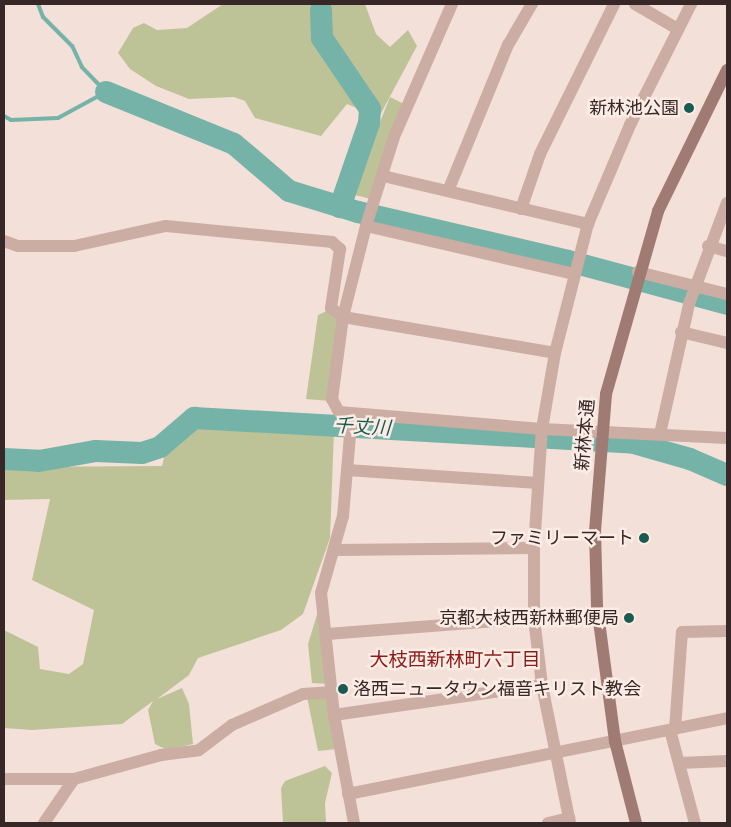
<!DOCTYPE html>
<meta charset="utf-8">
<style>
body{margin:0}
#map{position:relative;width:731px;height:827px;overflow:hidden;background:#f3e0d8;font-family:"Roboto Condensed","Noto Sans JP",sans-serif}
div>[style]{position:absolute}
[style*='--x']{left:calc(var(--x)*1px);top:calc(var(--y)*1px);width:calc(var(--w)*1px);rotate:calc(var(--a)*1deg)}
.green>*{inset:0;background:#bec397}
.stream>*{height:4px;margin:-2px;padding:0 2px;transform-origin:2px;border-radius:2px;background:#75b3a8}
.river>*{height:22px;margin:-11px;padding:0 11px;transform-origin:11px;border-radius:11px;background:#75b3a8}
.street>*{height:12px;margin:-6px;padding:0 6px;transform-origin:6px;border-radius:6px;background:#ccada3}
.secondary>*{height:12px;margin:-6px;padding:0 6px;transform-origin:6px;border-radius:6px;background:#a07b74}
.dots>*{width:14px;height:14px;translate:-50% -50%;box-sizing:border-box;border:2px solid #fbece5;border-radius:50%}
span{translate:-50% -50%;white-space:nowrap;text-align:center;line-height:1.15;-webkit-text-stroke:5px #fbece5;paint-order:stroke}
.poi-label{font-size:18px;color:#372726}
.right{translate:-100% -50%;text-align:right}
.left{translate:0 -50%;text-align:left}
.street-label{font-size:18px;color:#372726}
.water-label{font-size:19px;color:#185b51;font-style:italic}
.neighbourhood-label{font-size:19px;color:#8c1a18}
.frame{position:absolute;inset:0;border:5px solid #372726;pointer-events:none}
</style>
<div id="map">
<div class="green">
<div style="clip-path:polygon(223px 4px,365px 4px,376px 34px,390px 47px,408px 30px,417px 46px,379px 117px,347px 104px,321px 136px,255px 118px,245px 101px,234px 97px,189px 99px,156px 86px,130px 69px,118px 53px,133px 28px,144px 23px,157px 30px,187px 28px)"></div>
<div style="clip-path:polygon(390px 97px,404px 104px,371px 199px,351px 194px)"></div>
<div style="clip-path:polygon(329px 310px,340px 318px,330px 401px,306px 399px,318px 315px)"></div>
<div style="clip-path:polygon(198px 424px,334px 431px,330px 538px,303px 614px,281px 630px,198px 658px,189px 675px,157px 699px,182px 688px,189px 704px,193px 744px,167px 750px,155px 744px,148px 710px,153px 701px,122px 724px,32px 730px,4px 728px,4px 630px,38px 647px,40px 669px,69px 674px,83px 664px,94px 610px,32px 580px,50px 499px,4px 500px,4px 467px,162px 466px,165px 454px)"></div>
<div style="clip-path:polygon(322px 598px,329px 684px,312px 683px,308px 644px)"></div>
<div style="clip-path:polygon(330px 695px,337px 749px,318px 751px,307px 697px)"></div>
<div style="clip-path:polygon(325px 766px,332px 773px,325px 803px,326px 823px,283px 823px,281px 788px,285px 781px)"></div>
</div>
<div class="stream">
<div style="--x:319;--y:4;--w:6;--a:72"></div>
<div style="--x:4;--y:116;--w:8;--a:30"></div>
<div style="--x:11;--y:120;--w:47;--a:-2.4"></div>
<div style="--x:58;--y:118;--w:55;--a:-28.4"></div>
<div style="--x:106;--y:92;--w:35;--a:-134"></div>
<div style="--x:82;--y:67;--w:23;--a:-115"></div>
<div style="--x:72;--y:46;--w:41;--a:-135"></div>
<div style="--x:43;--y:17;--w:14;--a:-111"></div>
</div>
<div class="river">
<div style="--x:321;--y:10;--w:28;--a:88"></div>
<div style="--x:322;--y:38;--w:86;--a:55.9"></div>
<div style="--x:370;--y:109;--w:14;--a:94"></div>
<div style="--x:369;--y:123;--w:89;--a:109"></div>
<div style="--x:106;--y:92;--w:138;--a:22.1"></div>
<div style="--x:234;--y:144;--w:72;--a:40.5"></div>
<div style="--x:289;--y:191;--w:72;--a:16.9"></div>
<div style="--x:358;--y:212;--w:216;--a:13.1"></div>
<div style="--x:568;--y:261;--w:165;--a:15.1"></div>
<div style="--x:4;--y:459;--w:35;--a:3"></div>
<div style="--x:39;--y:461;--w:58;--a:-10"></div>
<div style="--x:96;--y:451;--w:46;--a:2.5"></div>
<div style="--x:142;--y:453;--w:19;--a:-18"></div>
<div style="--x:160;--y:447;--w:45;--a:-40.5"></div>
<div style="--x:194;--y:418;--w:437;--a:3.2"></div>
<div style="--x:630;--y:442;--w:62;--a:15.8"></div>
<div style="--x:690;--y:459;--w:40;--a:23.4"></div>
</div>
<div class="street">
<div style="--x:452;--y:4;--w:145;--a:113.6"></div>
<div style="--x:394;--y:137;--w:93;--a:107.5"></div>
<div style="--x:366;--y:226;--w:94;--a:104.2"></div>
<div style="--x:343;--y:317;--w:83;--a:97.6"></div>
<div style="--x:332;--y:399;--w:15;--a:62"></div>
<div style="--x:339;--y:412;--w:204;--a:4.8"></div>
<div style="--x:542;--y:429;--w:185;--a:2.8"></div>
<div style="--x:635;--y:4;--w:48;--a:30.3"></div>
<div style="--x:383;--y:176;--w:211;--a:13.2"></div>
<div style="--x:448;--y:191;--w:158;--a:-67.7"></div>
<div style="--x:508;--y:45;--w:48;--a:-59.7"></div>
<div style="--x:521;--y:209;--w:58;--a:-70.9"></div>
<div style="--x:540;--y:154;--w:167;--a:-63.7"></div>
<div style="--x:366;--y:226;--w:213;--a:13"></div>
<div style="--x:4;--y:241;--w:15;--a:20"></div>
<div style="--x:18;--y:246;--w:56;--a:0"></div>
<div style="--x:74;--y:246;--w:94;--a:-12.3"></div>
<div style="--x:166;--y:226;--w:167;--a:5.5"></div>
<div style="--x:332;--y:242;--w:11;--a:41"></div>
<div style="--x:340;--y:249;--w:60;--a:98.7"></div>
<div style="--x:331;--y:308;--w:15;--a:37"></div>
<div style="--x:343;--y:317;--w:215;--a:9.6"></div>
<div style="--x:708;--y:246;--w:20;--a:15"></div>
<div style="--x:638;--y:272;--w:92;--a:13.9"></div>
<div style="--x:681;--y:332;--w:47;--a:13.4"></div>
<div style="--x:352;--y:413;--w:103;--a:95"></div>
<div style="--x:343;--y:516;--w:80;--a:105.9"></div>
<div style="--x:321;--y:593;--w:123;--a:83.9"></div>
<div style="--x:334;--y:715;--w:110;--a:79.5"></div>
<div style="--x:660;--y:434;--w:133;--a:-77.4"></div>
<div style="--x:689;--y:304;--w:108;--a:-69.4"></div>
<div style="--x:347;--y:470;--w:191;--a:3.9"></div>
<div style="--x:334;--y:550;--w:200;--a:-0.6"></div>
<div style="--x:327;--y:634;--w:208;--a:-4.4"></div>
<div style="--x:334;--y:715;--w:210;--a:-8.2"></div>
<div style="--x:675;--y:729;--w:97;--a:-85.9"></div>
<div style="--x:682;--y:632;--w:45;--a:-1.3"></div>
<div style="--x:670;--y:730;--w:96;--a:75"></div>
<div style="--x:679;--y:763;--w:48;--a:-2.4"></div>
<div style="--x:4;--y:779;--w:70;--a:0"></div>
<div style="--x:74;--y:779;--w:90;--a:-15.4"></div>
<div style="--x:161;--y:755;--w:38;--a:-7"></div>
<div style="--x:199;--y:750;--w:41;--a:-37.1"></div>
<div style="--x:232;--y:725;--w:77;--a:-23.6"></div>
<div style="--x:303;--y:694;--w:29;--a:-4"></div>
<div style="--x:348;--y:794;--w:387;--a:-11.3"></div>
<div style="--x:44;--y:823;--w:53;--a:-55.7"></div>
<div style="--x:548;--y:823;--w:22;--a:-13"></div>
<div style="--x:570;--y:823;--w:141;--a:-101.5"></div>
<div style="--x:542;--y:685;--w:67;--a:-96.8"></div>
<div style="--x:534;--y:618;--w:70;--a:-90"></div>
<div style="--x:534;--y:548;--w:119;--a:-86.2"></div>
<div style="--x:542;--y:429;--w:77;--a:-80.3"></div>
<div style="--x:555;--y:353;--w:133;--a:-75.7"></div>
<div style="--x:588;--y:224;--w:108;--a:-67"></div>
<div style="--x:630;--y:125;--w:136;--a:-63.2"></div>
</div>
<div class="secondary">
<div style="--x:636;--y:823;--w:85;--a:-104.4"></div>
<div style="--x:615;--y:741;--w:136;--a:-97.6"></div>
<div style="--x:597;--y:606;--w:75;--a:-91.5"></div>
<div style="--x:595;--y:531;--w:137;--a:-85.4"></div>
<div style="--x:606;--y:394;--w:190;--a:-74.1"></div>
<div style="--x:658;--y:211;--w:157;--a:-63.9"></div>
</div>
<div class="dots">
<div style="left:689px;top:108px;background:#185b51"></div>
<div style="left:644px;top:538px;background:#185b51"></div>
<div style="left:629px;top:618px;background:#185b51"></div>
<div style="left:343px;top:689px;background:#185b51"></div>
</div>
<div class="poi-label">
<span class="right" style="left:679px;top:108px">新林池公園</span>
<span class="right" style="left:634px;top:538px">ファミリーマート</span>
<span class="right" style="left:619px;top:618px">京都大枝西新林郵便局</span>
<span class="left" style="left:353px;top:689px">洛西ニュータウン福音キリスト教会</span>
</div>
<div class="street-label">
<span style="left:585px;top:435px;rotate:-85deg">新林本通</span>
</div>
<div class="water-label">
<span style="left:362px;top:427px;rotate:3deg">千丈川</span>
</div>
<div class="neighbourhood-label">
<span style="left:455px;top:660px">大枝西新林町六丁目</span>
</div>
<div class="frame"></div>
</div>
